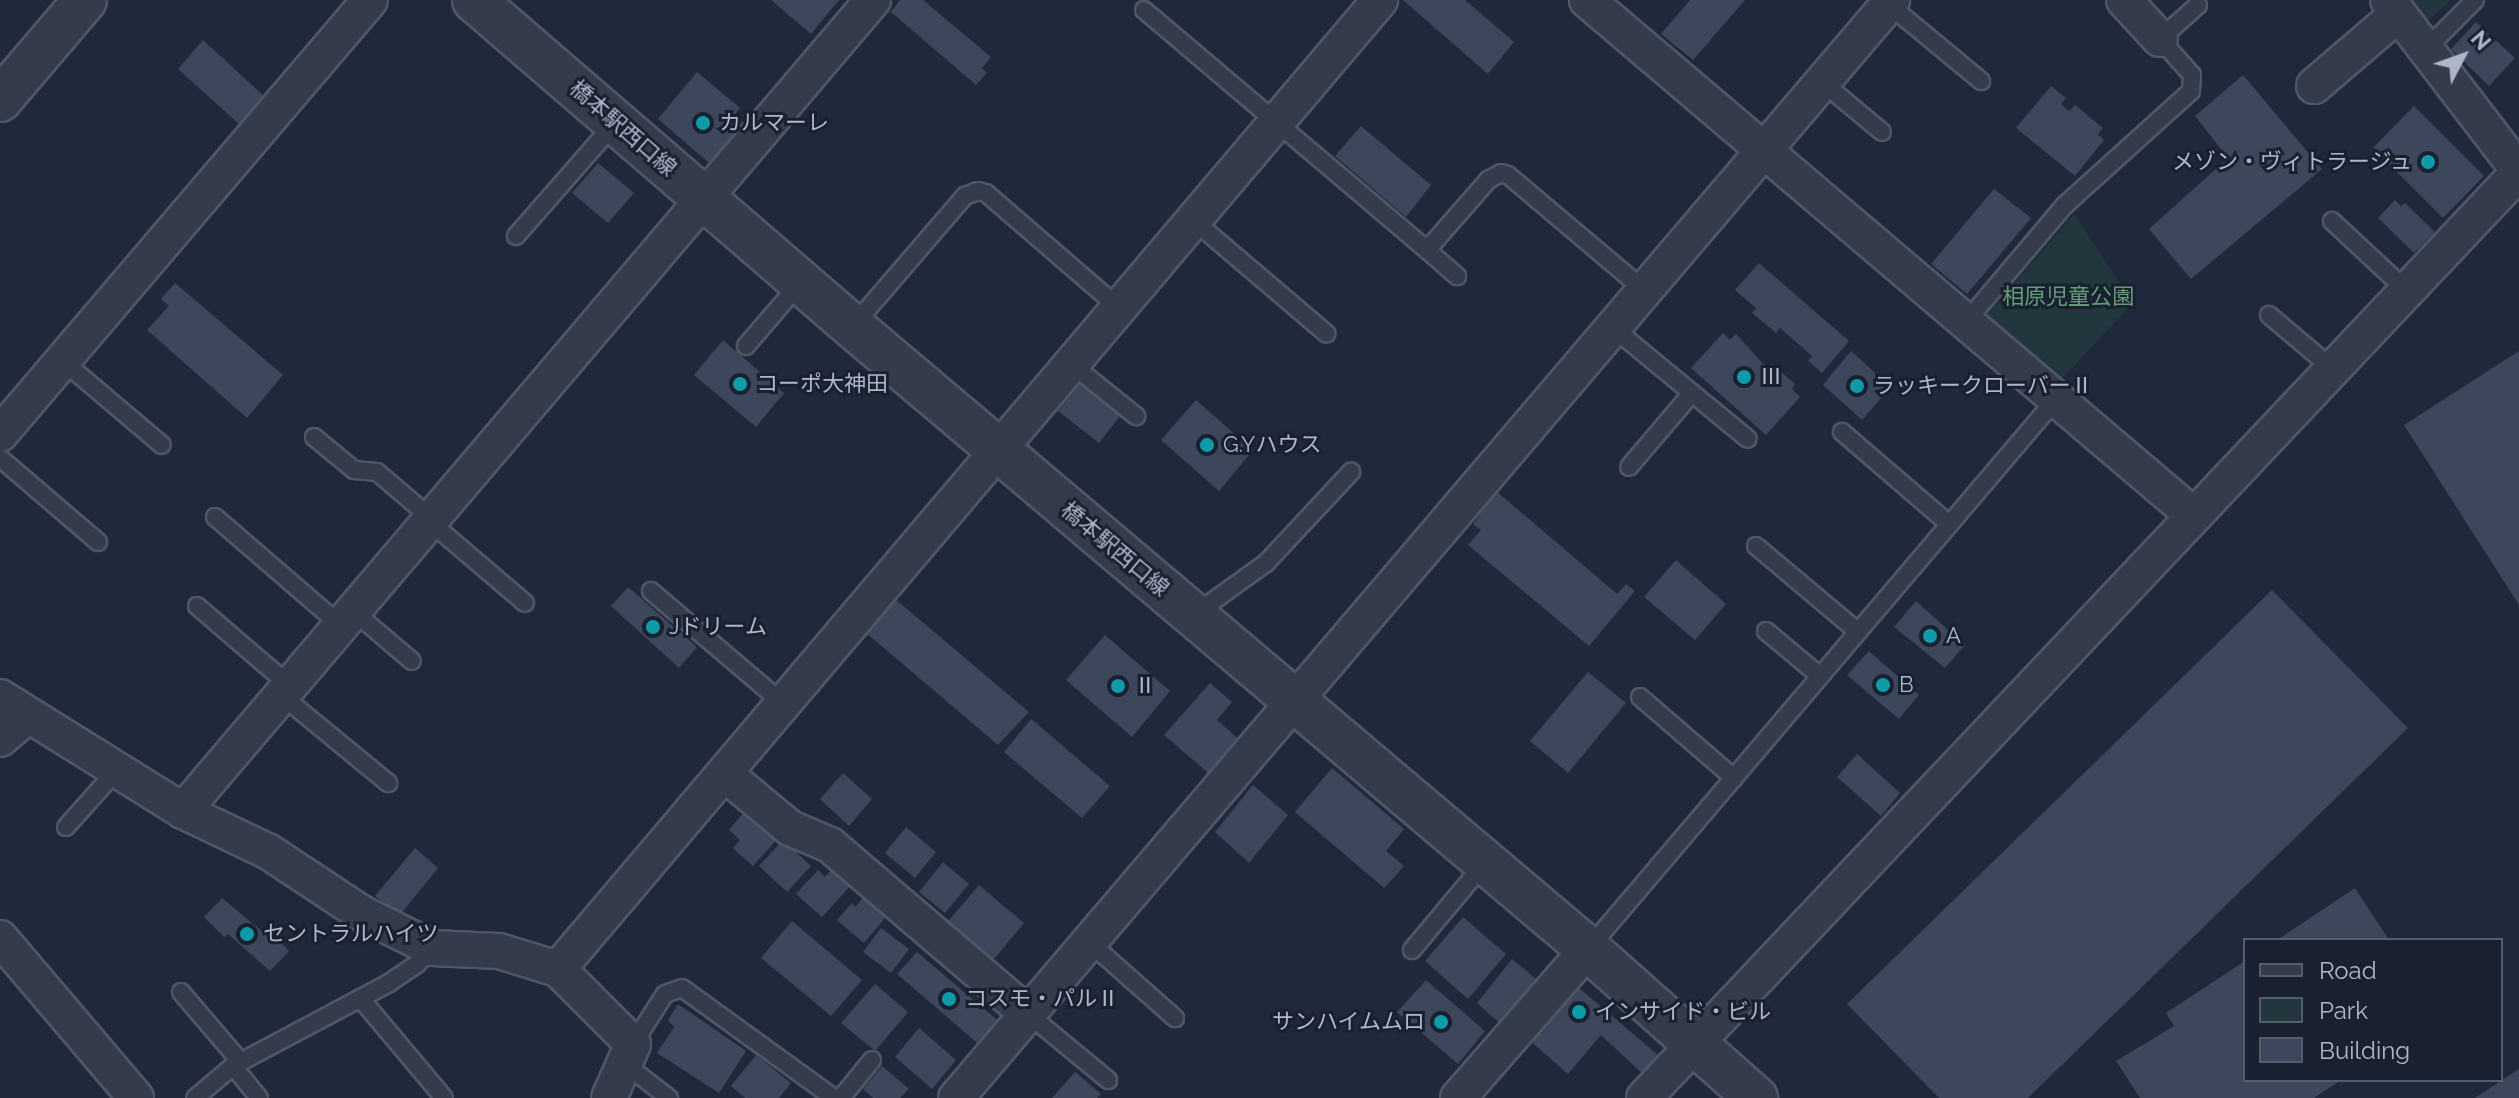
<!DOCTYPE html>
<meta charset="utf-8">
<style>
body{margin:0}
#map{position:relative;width:2519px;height:1098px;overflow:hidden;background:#20293c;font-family:Raleway,"Noto Sans JP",sans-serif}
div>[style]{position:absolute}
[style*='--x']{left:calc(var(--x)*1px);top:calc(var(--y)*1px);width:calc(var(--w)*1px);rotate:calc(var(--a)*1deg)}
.green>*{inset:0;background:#22373d}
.building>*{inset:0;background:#3c475c}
.roads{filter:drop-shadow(2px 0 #4f5667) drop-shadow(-2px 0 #4f5667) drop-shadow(0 2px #4f5667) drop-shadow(0 -2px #4f5667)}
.service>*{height:16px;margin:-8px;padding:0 8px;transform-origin:8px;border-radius:8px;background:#343c4c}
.minor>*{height:34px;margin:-17px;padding:0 17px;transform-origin:17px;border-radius:17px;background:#343c4c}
.tertiary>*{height:42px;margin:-21px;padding:0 21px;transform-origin:21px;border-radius:21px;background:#343c4c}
.dots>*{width:22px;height:22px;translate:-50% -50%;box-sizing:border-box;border:4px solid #192131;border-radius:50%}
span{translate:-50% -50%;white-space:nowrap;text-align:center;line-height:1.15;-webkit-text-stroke:6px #192131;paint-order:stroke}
.poi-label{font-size:22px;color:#afb6c8}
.left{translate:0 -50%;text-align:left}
.right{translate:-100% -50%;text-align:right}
.street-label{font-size:22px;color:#afb6c8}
.park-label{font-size:22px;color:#649b76}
.legend{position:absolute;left:2243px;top:938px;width:260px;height:144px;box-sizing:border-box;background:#192131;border:2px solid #555d6d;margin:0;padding:10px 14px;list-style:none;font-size:24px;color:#afb6c8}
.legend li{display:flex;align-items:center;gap:16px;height:40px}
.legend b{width:40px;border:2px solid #555d6d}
.north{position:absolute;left:2423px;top:16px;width:80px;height:80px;-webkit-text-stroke:6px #192131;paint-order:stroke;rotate:49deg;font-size:22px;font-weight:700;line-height:32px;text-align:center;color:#afb6c8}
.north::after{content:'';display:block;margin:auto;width:28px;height:36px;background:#afb6c8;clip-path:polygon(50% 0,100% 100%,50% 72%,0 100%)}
</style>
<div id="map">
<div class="green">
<div style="clip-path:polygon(2407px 0,2451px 0,2425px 23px)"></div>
<div style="clip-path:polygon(2074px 214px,2133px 303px,2058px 383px,1985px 318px)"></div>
</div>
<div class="building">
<div style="clip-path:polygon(771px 0,839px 0,811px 34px)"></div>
<div style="clip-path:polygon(900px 0,923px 0,991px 57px,982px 68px,987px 73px,976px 85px,891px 12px)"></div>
<div style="clip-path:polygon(1403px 0,1465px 0,1514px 42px,1488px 74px)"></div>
<div style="clip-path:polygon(1690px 0,1745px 0,1693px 60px,1661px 34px)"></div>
<div style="clip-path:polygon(2476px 22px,2515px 58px,2489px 86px,2451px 49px)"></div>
<div style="clip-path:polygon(203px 40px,266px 98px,241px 126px,178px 69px)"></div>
<div style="clip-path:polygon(697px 72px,740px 108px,734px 116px,749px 128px,715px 168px,658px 119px)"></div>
<div style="clip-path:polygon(2243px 75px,2322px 169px,2191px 279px,2149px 229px,2228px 158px,2195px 116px)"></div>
<div style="clip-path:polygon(2051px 86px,2066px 98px,2061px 104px,2069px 111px,2075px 105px,2103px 128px,2098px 134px,2104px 140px,2075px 176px,2016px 128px)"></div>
<div style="clip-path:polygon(2414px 106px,2484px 176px,2443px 218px,2373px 148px)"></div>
<div style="clip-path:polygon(1361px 126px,1431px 185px,1406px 217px,1335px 156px)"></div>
<div style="clip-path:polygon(598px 163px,634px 193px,608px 223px,572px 193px)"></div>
<div style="clip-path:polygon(1994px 189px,2031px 218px,1967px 294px,1931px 264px)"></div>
<div style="clip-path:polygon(2395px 200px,2401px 206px,2405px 203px,2435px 232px,2414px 253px,2378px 218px)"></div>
<div style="clip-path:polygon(1759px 263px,1849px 341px,1822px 373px,1808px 361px,1812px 356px,1780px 328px,1776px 333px,1752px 313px,1756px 308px,1735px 290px)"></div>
<div style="clip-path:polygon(175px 283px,283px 375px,247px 418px,147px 330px,169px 306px,161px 299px)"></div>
<div style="clip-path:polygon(1723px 333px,1730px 340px,1736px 334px,1768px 369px,1772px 364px,1795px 384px,1792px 389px,1800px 397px,1766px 435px,1691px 368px)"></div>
<div style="clip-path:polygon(723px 340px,784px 393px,756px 427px,694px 375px)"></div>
<div style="clip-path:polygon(1851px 351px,1891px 387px,1862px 420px,1823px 385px)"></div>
<div style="clip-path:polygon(2519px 351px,2519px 605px,2404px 425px)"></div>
<div style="clip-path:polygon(1080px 384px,1120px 416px,1099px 443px,1058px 411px)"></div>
<div style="clip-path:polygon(1196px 400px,1253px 450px,1219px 491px,1161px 440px)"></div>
<div style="clip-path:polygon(1496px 491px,1617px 594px,1626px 584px,1635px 591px,1589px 646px,1468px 545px,1481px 530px,1473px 524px)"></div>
<div style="clip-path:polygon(1676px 560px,1726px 604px,1695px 640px,1644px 597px)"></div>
<div style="clip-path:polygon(628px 587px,697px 647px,679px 668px,611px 606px)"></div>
<div style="clip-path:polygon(2272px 590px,2408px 728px,2028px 1098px,1939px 1098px,1847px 1004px)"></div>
<div style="clip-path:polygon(894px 598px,1029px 712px,998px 745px,865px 632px)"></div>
<div style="clip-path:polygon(1916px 601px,1965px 645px,1945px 668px,1894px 627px)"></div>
<div style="clip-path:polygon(1105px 635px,1170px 691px,1132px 737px,1066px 680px)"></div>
<div style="clip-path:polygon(1869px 651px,1919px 695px,1899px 719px,1847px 675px)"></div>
<div style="clip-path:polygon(1588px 672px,1626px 703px,1568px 773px,1530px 741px)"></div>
<div style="clip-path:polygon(1210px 683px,1232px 702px,1217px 720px,1243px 743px,1213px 777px,1164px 735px)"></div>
<div style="clip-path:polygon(1031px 719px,1110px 786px,1082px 818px,1004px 752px)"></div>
<div style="clip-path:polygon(1857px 754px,1900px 793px,1881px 816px,1837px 777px)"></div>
<div style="clip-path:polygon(1332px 768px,1404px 829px,1386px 851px,1404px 866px,1384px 888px,1295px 812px)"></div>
<div style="clip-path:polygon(843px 773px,872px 799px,849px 826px,820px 799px)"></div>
<div style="clip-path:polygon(1253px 785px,1288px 815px,1249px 863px,1215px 832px)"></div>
<div style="clip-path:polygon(748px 807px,781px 835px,753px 866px,733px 848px,740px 840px,729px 830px)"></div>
<div style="clip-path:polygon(906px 827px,936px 852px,915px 878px,885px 853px)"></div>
<div style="clip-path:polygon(783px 840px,811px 866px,787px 892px,759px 866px)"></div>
<div style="clip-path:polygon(415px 848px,438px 868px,400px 915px,375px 896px)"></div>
<div style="clip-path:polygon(943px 862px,969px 884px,945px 913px,919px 892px)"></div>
<div style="clip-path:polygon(832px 869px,851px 885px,822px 917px,796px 894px,818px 870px,825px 877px)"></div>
<div style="clip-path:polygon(979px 885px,1024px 923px,990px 964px,944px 926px)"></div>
<div style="clip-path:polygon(2355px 888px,2389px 940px,2277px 940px)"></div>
<div style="clip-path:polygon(222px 898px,264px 933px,269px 929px,289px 951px,270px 971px,228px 934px,224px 937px,204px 917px)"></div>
<div style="clip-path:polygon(863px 898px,885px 918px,864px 943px,837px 920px,852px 903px,855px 907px)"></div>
<div style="clip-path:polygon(1463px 917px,1506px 954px,1468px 999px,1425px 961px)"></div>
<div style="clip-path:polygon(792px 921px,862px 980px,831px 1016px,761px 958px)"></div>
<div style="clip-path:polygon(881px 928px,909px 949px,891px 973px,863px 952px)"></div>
<div style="clip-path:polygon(917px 952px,1002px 1024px,982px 1047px,897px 974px)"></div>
<div style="clip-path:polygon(1512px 959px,1541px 983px,1504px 1027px,1477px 1003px)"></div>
<div style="clip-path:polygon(2245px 961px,2245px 1080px,2341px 1080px,2314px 1098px,2140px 1098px,2116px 1061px,2174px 1026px,2166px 1013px)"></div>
<div style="clip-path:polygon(1426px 980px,1485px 1031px,1458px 1064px,1397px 1012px)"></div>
<div style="clip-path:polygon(875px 984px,908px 1012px,875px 1051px,841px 1023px)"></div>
<div style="clip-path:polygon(1578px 987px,1658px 1055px,1660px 1060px,1645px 1076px,1601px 1035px,1568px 1074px,1528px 1039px,1570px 988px)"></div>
<div style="clip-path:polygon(678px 1004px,746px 1051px,719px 1093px,657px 1053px,674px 1027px,668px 1020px)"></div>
<div style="clip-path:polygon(919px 1028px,956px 1060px,932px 1089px,895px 1057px)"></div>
<div style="clip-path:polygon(756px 1055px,791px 1083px,779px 1098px,745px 1098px,731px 1086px)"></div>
<div style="clip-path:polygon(882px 1066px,909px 1089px,900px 1098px,873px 1098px,863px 1089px)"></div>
<div style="clip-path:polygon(2519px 1069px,2519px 1098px,2475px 1098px)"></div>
<div style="clip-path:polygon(1075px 1072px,1101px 1094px,1097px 1098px,1052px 1098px)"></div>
</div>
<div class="roads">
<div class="service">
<div style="--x:1888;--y:4;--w:121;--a:39.6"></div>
<div style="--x:1144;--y:10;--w:371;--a:40.3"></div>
<div style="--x:1427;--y:250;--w:93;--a:-48.9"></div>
<div style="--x:1488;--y:180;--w:15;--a:-28"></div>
<div style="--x:1501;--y:173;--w:7;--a:16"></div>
<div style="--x:1508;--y:175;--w:178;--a:40.2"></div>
<div style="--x:2425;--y:50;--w:71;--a:-45"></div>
<div style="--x:1822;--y:82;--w:78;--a:39.8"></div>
<div style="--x:1193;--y:220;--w:175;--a:40.4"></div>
<div style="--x:2332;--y:221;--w:103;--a:43"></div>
<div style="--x:516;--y:236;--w:150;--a:-48.8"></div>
<div style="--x:1427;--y:250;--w:40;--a:41"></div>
<div style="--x:2269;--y:315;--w:84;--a:40.2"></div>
<div style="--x:1966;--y:322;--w:153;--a:-49.8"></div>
<div style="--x:2065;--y:205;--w:170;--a:-42.1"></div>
<div style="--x:2191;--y:91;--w:16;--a:-86"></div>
<div style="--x:2192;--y:75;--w:48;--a:-131.6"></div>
<div style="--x:2160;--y:39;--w:51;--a:-41.8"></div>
<div style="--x:853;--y:326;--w:172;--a:-49.3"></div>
<div style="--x:965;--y:196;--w:14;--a:-21"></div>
<div style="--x:978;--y:191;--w:8;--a:14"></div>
<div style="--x:986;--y:193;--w:176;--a:40.8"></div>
<div style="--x:1612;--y:327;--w:104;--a:39.5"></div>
<div style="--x:1692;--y:393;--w:97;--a:130.4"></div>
<div style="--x:746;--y:346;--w:83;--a:-49.4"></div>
<div style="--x:64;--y:362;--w:128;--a:40.3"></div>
<div style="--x:1070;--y:363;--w:85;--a:38.8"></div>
<div style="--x:1692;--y:393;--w:72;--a:39.4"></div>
<div style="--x:1842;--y:432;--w:141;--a:40.7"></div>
<div style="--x:314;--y:437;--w:52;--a:39.5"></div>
<div style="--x:354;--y:470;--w:23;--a:5"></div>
<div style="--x:377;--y:472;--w:71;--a:40.4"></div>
<div style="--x:0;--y:458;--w:129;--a:40.6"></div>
<div style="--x:215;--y:517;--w:165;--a:40.8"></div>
<div style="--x:429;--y:521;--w:126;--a:40.5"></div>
<div style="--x:1756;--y:546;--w:133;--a:40.1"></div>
<div style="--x:651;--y:591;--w:175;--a:40.4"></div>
<div style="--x:197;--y:606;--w:121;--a:40.7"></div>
<div style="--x:353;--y:611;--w:77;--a:40.3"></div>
<div style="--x:1195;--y:614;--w:87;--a:-35.7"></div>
<div style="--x:1266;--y:563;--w:125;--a:-47"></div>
<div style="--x:1766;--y:631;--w:70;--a:39.8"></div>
<div style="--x:281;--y:695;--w:139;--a:39.4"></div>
<div style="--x:1640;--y:697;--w:124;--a:40.8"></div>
<div style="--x:66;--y:827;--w:75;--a:-48.2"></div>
<div style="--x:1089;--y:942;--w:115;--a:41.5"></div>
<div style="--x:1589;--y:948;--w:721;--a:-49.61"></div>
<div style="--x:1412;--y:950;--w:112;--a:-50.1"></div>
<div style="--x:181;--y:992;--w:91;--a:49.5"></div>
<div style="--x:361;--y:999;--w:129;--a:50"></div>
<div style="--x:1028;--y:1014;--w:104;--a:39.5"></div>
<div style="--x:633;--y:1044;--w:59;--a:-57.4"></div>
<div style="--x:665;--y:994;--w:18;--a:-19"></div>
<div style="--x:682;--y:988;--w:188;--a:35.9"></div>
<div style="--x:625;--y:1064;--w:56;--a:37.7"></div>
<div style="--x:233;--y:1066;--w:41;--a:50.9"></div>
<div style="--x:195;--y:1098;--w:50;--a:-40.1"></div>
<div style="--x:233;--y:1066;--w:177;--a:-28"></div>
<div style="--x:389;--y:983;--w:34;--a:-34"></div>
<div style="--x:417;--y:964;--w:22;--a:-47"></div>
<div style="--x:841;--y:1098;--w:49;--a:-50.8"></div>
</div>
<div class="minor">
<div style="--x:1587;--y:0;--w:795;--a:40.36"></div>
<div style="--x:2124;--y:0;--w:53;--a:47.3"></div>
<div style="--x:2388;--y:0;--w:215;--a:52.5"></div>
<div style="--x:2314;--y:86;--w:111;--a:-40.6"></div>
<div style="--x:0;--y:434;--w:570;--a:-49.55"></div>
<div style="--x:0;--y:697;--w:216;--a:31.9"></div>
<div style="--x:183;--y:811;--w:95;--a:25.5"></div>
<div style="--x:269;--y:852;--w:110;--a:33.5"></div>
<div style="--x:361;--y:913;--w:79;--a:26.2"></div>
<div style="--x:432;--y:948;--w:67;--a:2.6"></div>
<div style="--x:499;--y:951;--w:62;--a:17"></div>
<div style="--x:558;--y:969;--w:106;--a:45"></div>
<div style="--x:633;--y:1044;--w:59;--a:114"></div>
<div style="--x:0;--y:739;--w:35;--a:-40"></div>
<div style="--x:725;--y:774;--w:85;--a:39.7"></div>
<div style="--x:790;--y:828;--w:43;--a:23"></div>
<div style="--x:830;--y:845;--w:260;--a:40.5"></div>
<div style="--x:183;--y:811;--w:1065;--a:-49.61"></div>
<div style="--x:0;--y:938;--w:210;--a:49.6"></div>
<div style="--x:558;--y:969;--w:1271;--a:-49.69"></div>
<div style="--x:956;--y:1098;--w:1443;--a:-49.55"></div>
<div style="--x:1458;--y:1098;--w:198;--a:-48.9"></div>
<div style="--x:1644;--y:1098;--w:1274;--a:-46.62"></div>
</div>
<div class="tertiary">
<div style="--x:474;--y:0;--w:501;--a:40.79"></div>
<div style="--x:853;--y:327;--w:963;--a:40.24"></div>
<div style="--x:1588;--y:949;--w:225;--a:41.6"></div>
<div style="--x:0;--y:100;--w:131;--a:-49.6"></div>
</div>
</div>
<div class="dots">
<div style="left:703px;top:123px;background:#0f9aa8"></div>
<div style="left:2428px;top:162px;background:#0f9aa8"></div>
<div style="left:1744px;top:377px;background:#0f9aa8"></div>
<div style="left:740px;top:384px;background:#0f9aa8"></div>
<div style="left:1857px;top:386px;background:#0f9aa8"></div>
<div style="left:1207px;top:445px;background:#0f9aa8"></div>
<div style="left:653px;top:627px;background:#0f9aa8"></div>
<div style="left:1930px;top:636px;background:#0f9aa8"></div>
<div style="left:1883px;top:685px;background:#0f9aa8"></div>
<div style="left:1118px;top:686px;background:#0f9aa8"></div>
<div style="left:247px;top:934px;background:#0f9aa8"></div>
<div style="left:949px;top:999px;background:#0f9aa8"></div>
<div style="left:1579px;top:1012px;background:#0f9aa8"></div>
<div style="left:1441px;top:1022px;background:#0f9aa8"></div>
</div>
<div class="poi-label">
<span class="left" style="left:719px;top:123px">カルマーレ</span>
<span class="right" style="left:2412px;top:162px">メゾン・ヴィトラージュ</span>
<span class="left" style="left:1760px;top:377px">Ⅲ</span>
<span class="left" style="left:756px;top:384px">コーポ大神田</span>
<span class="left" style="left:1873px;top:386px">ラッキークローバーⅡ</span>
<span class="left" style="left:1223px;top:445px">G.Yハウス</span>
<span class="left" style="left:669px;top:627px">Jドリーム</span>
<span class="left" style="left:1946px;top:636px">A</span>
<span class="left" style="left:1899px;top:685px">B</span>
<span class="left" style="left:1134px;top:686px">Ⅱ</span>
<span class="left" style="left:263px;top:934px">セントラルハイツ</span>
<span class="left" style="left:965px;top:999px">コスモ・パルⅡ</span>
<span class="left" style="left:1595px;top:1012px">インサイド・ビル</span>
<span class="right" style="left:1425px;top:1022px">サンハイムムロ</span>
</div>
<div class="street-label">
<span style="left:623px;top:128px;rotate:41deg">橋本駅西口線</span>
<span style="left:1115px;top:549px;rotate:40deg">橋本駅西口線</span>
</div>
<div class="park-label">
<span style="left:2068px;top:297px">相原児童公園</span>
</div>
<ul class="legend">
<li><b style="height:10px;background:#343c4c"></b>Road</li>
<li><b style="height:22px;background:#22373d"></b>Park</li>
<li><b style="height:22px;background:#3c475c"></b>Building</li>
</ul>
<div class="north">N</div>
</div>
